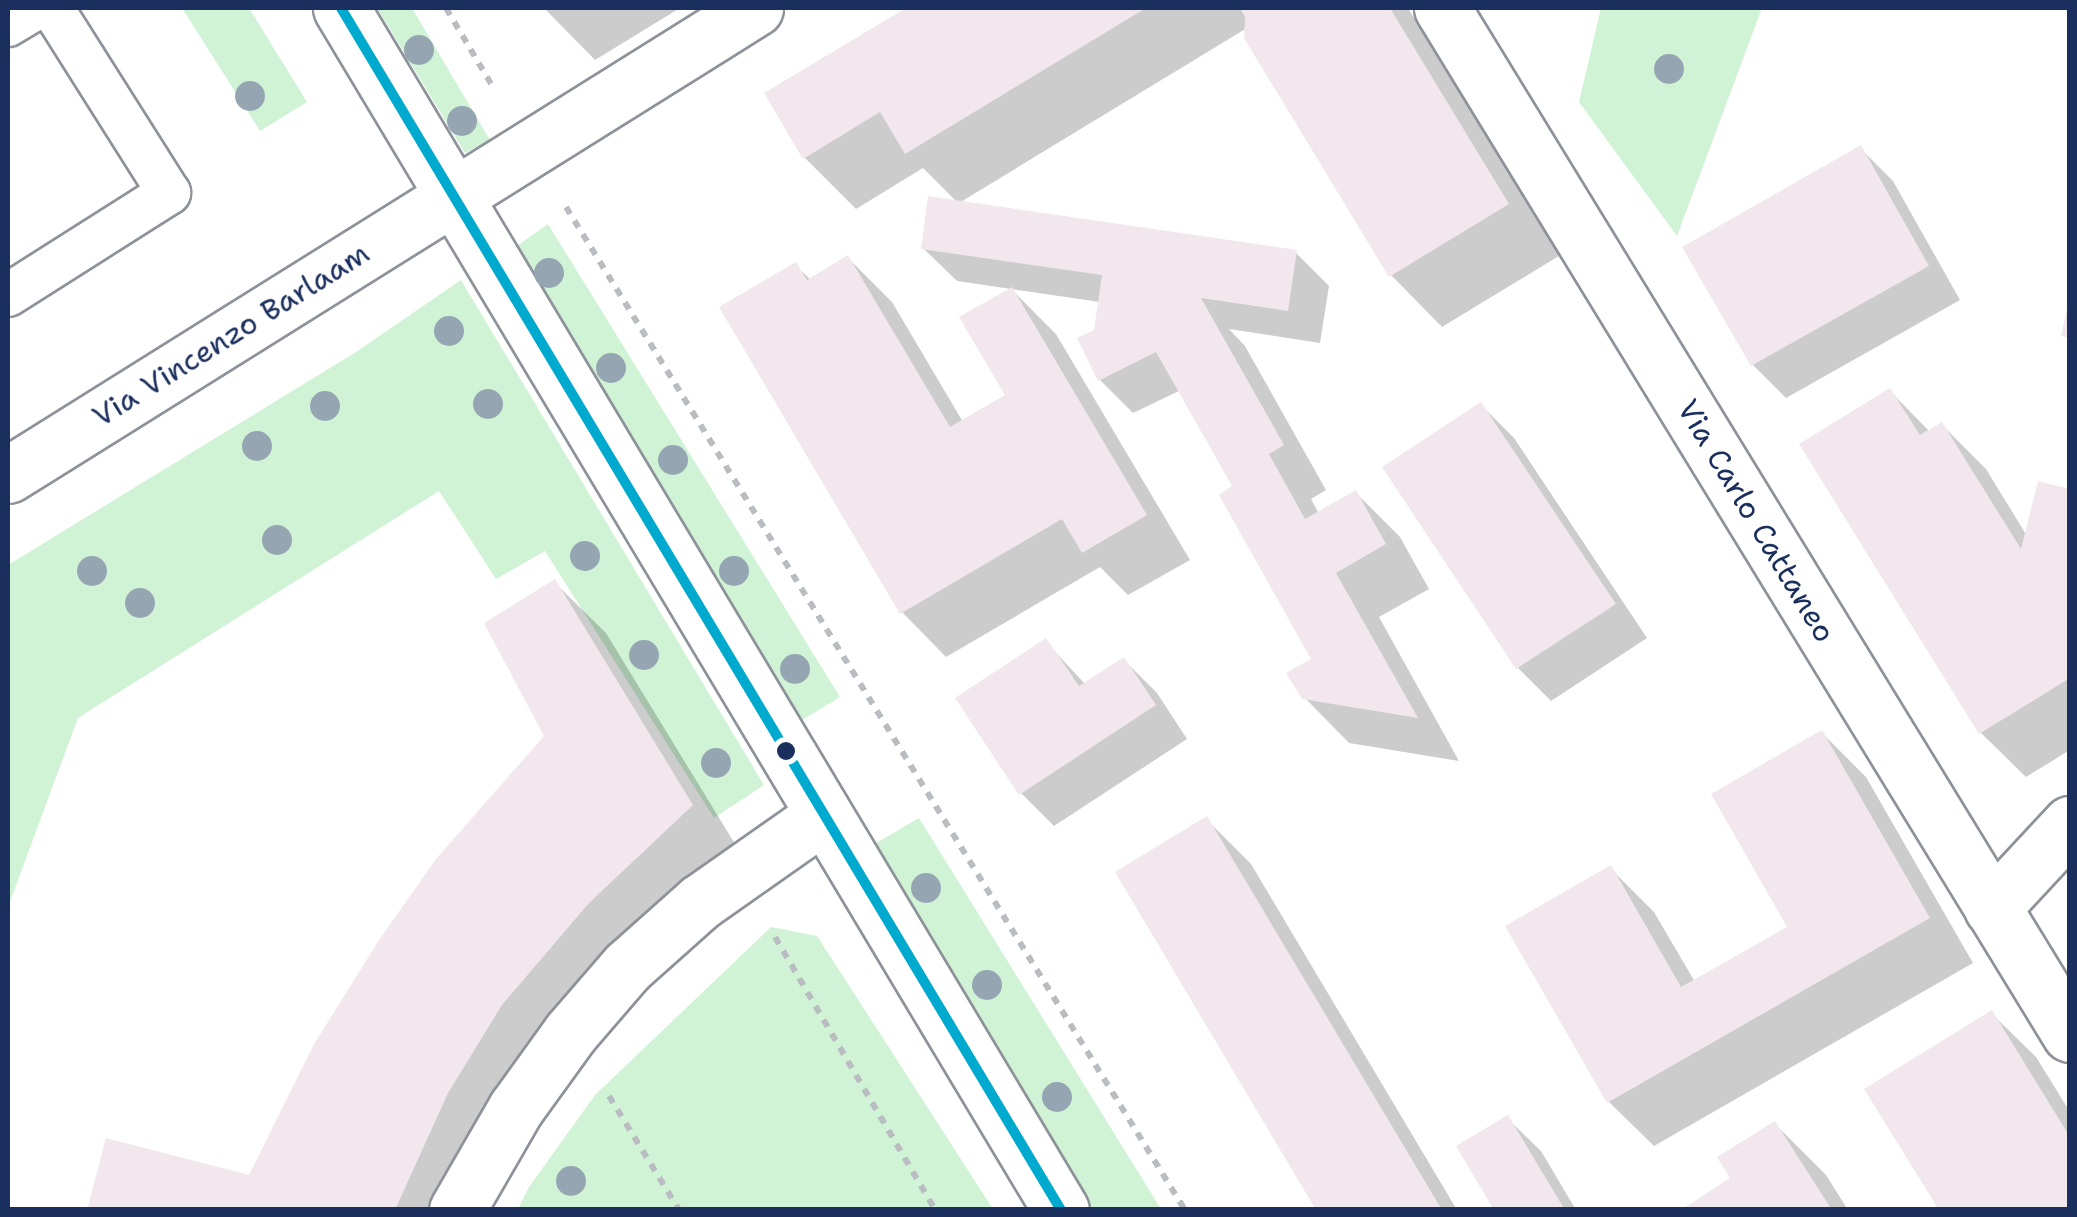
<!DOCTYPE html>
<style>
body{margin:0}
#map{position:relative;width:2077px;height:1217px;overflow:hidden;background:#fff;font-family:"Shantell Sans",sans-serif}
div>[style]{position:absolute}
[style*='--x']{left:calc(var(--x)*1px);top:calc(var(--y)*1px);width:calc(var(--w)*1px);rotate:calc(var(--a)*1deg)}
.green>*{inset:0;background:#d0f3d5}
.shadow>*{inset:0;background:#0003}
.building>*{inset:0;background:#f1e7ec}
.path>*{height:6px;margin-top:-3px;transform-origin:0;background:repeating-linear-gradient(90deg,#b9bcc1 0 8px,transparent 0 16px)}
.roads{filter:drop-shadow(2px 0 #8e929a) drop-shadow(-2px 0 #8e929a) drop-shadow(0 2px #8e929a) drop-shadow(0 -2px #8e929a)}
.service>*{height:42px;margin:-21px;padding:0 21px;transform-origin:21px;border-radius:21px;background:#fff}
.minor>*{height:55px;margin:-27.5px;padding:0 27.5px;transform-origin:27.5px;border-radius:27.5px;background:#fff}
.tertiary>*{height:55px;margin:-27.5px;padding:0 27.5px;transform-origin:27.5px;border-radius:27.5px;background:#fff}
.bus-1>*{height:10px;margin:-5px;padding:0 5px;transform-origin:5px;border-radius:5px;background:#00a9ce}
.trees>*{width:30px;height:30px;margin:-15px;border-radius:50%;background:#95a6b2}
.dots>*{width:28px;height:28px;translate:-50% -50%;box-sizing:border-box;border:5px solid #fff;border-radius:50%}
span{translate:-50% -50%;white-space:nowrap;text-align:center;line-height:1.15;-webkit-text-stroke:8px #fff;paint-order:stroke}
.street-label{font-size:30px;color:#1b2f5e}
.frame{position:absolute;inset:0;border:10px solid #1b2f5e;pointer-events:none}
</style>
<div id="map">
<div class="green">
<div style="clip-path:polygon(182px 8px,249px 8px,307px 102px,260px 131px)"></div>
<div style="clip-path:polygon(377px 8px,412px 8px,490px 140px,465px 153px)"></div>
<div style="clip-path:polygon(1601px 8px,1762px 8px,1677px 236px,1579px 102px)"></div>
<div style="clip-path:polygon(548px 224px,840px 697px,799px 722px,514px 248px)"></div>
<div style="clip-path:polygon(461px 280px,764px 785px,714px 818px,545px 551px,496px 579px,439px 491px,78px 718px,8px 907px,8px 565px,356px 352px)"></div>
<div style="clip-path:polygon(919px 818px,1161px 1209px,1088px 1209px,866px 849px)"></div>
<div style="clip-path:polygon(771px 927px,817px 936px,993px 1209px,518px 1209px,529px 1187px,595px 1095px)"></div>
</div>
<div class="shadow">
<div style="clip-path:polygon(544px 8px,680px 8px,595px 60px)"></div>
<div style="clip-path:polygon(910px 8px,1408px 8px,1559px 256px,1442px 327px,1391px 275px,1247px 28px,959px 203px,1296px 253px,1329px 286px,1320px 343px,1229px 329px,1245px 346px,1326px 490px,1311px 499px,1319px 514px,1356px 493px,1400px 537px,1429px 589px,1379px 617px,1459px 761px,1349px 743px,1304px 697px,1315px 660px,1235px 487px,1181px 390px,1133px 413px,1100px 380px,1080px 339px,1096px 331px,1100px 302px,957px 281px,923px 248px,958px 203px,923px 168px,856px 209px,805px 158px,767px 94px)"></div>
<div style="clip-path:polygon(1860px 148px,1893px 181px,1960px 300px,1786px 398px,1753px 365px)"></div>
<div style="clip-path:polygon(848px 258px,892px 302px,963px 422px,1008px 396px,1012px 290px,1056px 334px,1190px 560px,1128px 595px,1100px 567px,946px 657px,902px 612px,796px 266px,811px 280px)"></div>
<div style="clip-path:polygon(1890px 391px,1930px 432px,1942px 425px,1986px 469px,2027px 536px,2070px 491px,2070px 750px,2026px 777px,1981px 733px,1803px 445px)"></div>
<div style="clip-path:polygon(1481px 405px,1514px 438px,1647px 638px,1551px 701px,1518px 668px,1385px 468px)"></div>
<div style="clip-path:polygon(554px 582px,606px 633px,743px 857px,640px 954px,467px 1210px,90px 1210px,251px 1178px,547px 736px)"></div>
<div style="clip-path:polygon(1045px 641px,1086px 685px,1124px 660px,1157px 693px,1187px 739px,1054px 826px,1021px 793px)"></div>
<div style="clip-path:polygon(1822px 733px,1866px 777px,1973px 963px,1654px 1146px,1609px 1102px,1610px 868px,1654px 912px,1695px 982px,1790px 928px)"></div>
<div style="clip-path:polygon(1207px 820px,1251px 864px,1457px 1210px,1319px 1210px)"></div>
<div style="clip-path:polygon(1991px 1013px,2036px 1057px,2070px 1112px,2070px 1210px)"></div>
<div style="clip-path:polygon(1507px 1118px,1541px 1151px,1576px 1210px,1497px 1210px)"></div>
<div style="clip-path:polygon(1775px 1124px,1826px 1175px,1848px 1210px,1685px 1210px,1733px 1178px)"></div>
</div>
<div class="building">
<div style="clip-path:polygon(906px 8px,1146px 8px,905px 154px,880px 112px,803px 159px,764px 93px)"></div>
<div style="clip-path:polygon(1240px 8px,1390px 8px,1509px 204px,1389px 277px,1244px 38px,1245px 17px)"></div>
<div style="clip-path:polygon(1861px 145px,1929px 266px,1751px 366px,1682px 247px)"></div>
<div style="clip-path:polygon(928px 196px,1297px 250px,1288px 311px,1201px 298px,1284px 445px,1269px 454px,1305px 519px,1356px 490px,1386px 544px,1336px 573px,1418px 718px,1302px 699px,1286px 673px,1311px 659px,1219px 495px,1232px 486px,1156px 352px,1098px 381px,1077px 338px,1094px 330px,1102px 275px,921px 249px)"></div>
<div style="clip-path:polygon(848px 255px,950px 427px,1005px 395px,959px 317px,1012px 287px,1147px 515px,1082px 553px,1062px 519px,900px 614px,719px 307px,796px 262px,807px 280px)"></div>
<div style="clip-path:polygon(2068px 304px,2070px 304px,2070px 338px,2061px 336px)"></div>
<div style="clip-path:polygon(1890px 388px,1920px 435px,1942px 422px,2021px 549px,2038px 481px,2070px 489px,2070px 678px,1979px 734px,1799px 444px)"></div>
<div style="clip-path:polygon(1481px 402px,1616px 604px,1516px 669px,1382px 467px)"></div>
<div style="clip-path:polygon(555px 579px,693px 805px,589px 903px,502px 1005px,448px 1093px,395px 1210px,87px 1210px,106px 1138px,249px 1175px,313px 1046px,379px 940px,436px 859px,544px 736px,484px 623px)"></div>
<div style="clip-path:polygon(1046px 638px,1079px 686px,1124px 657px,1156px 705px,1019px 795px,955px 698px)"></div>
<div style="clip-path:polygon(1822px 730px,1930px 918px,1607px 1103px,1505px 926px,1611px 865px,1681px 987px,1787px 927px,1711px 794px)"></div>
<div style="clip-path:polygon(1207px 816px,1442px 1210px,1316px 1210px,1115px 872px)"></div>
<div style="clip-path:polygon(1992px 1010px,2070px 1137px,2070px 1210px,1939px 1210px,1864px 1089px)"></div>
<div style="clip-path:polygon(1508px 1115px,1565px 1210px,1494px 1210px,1456px 1146px)"></div>
<div style="clip-path:polygon(1775px 1121px,1832px 1210px,1681px 1210px,1730px 1178px,1717px 1157px)"></div>
</div>
<div class="path">
<div style="--x:446;--y:8;--w:94;--a:59.3"></div>
<div style="--x:566;--y:207;--w:1179;--a:58.32"></div>
<div style="--x:775;--y:937;--w:316;--a:59.6"></div>
<div style="--x:609;--y:1096;--w:134;--a:58.4"></div>
</div>
<div class="roads">
<div class="service">
<div style="--x:8;--y:25;--w:33;--a:-31"></div>
<div style="--x:8;--y:295;--w:191;--a:-32.4"></div>
<div style="--x:169;--y:193;--w:219;--a:-122.3"></div>
</div>
<div class="minor">
<div style="--x:1442;--y:8;--w:1203;--a:58.53"></div>
<div style="--x:8;--y:475;--w:881;--a:-32.01"></div>
<div style="--x:1992;--y:908;--w:115;--a:-47.1"></div>
<div style="--x:457;--y:1210;--w:118;--a:-60"></div>
<div style="--x:516;--y:1108;--w:92;--a:-54.2"></div>
<div style="--x:570;--y:1033;--w:87;--a:-49.2"></div>
<div style="--x:627;--y:967;--w:98;--a:-41.7"></div>
<div style="--x:700;--y:902;--w:151;--a:-35.1"></div>
</div>
<div class="tertiary">
<div style="--x:341;--y:8;--w:1401;--a:59.08"></div>
</div>
</div>
<div class="bus-1">
<div style="--x:341;--y:8;--w:1401;--a:59.08"></div>
</div>
<div class="trees">
<div style="left:419px;top:50px"></div>
<div style="left:1669px;top:69px"></div>
<div style="left:250px;top:96px"></div>
<div style="left:462px;top:121px"></div>
<div style="left:549px;top:273px"></div>
<div style="left:449px;top:331px"></div>
<div style="left:611px;top:368px"></div>
<div style="left:488px;top:404px"></div>
<div style="left:325px;top:406px"></div>
<div style="left:257px;top:446px"></div>
<div style="left:673px;top:460px"></div>
<div style="left:277px;top:540px"></div>
<div style="left:585px;top:556px"></div>
<div style="left:92px;top:571px"></div>
<div style="left:734px;top:571px"></div>
<div style="left:140px;top:603px"></div>
<div style="left:644px;top:655px"></div>
<div style="left:795px;top:669px"></div>
<div style="left:716px;top:763px"></div>
<div style="left:926px;top:888px"></div>
<div style="left:987px;top:985px"></div>
<div style="left:1057px;top:1097px"></div>
<div style="left:571px;top:1181px"></div>
</div>
<div class="dots">
<div style="left:786px;top:751px;background:#1b2f5e"></div>
</div>
<div class="street-label">
<span style="left:231px;top:335px;rotate:-32deg">Via Vincenzo Barlaam</span>
<span style="left:1756px;top:521px;rotate:59deg">Via Carlo Cattaneo</span>
</div>
<div class="frame"></div>
</div>
